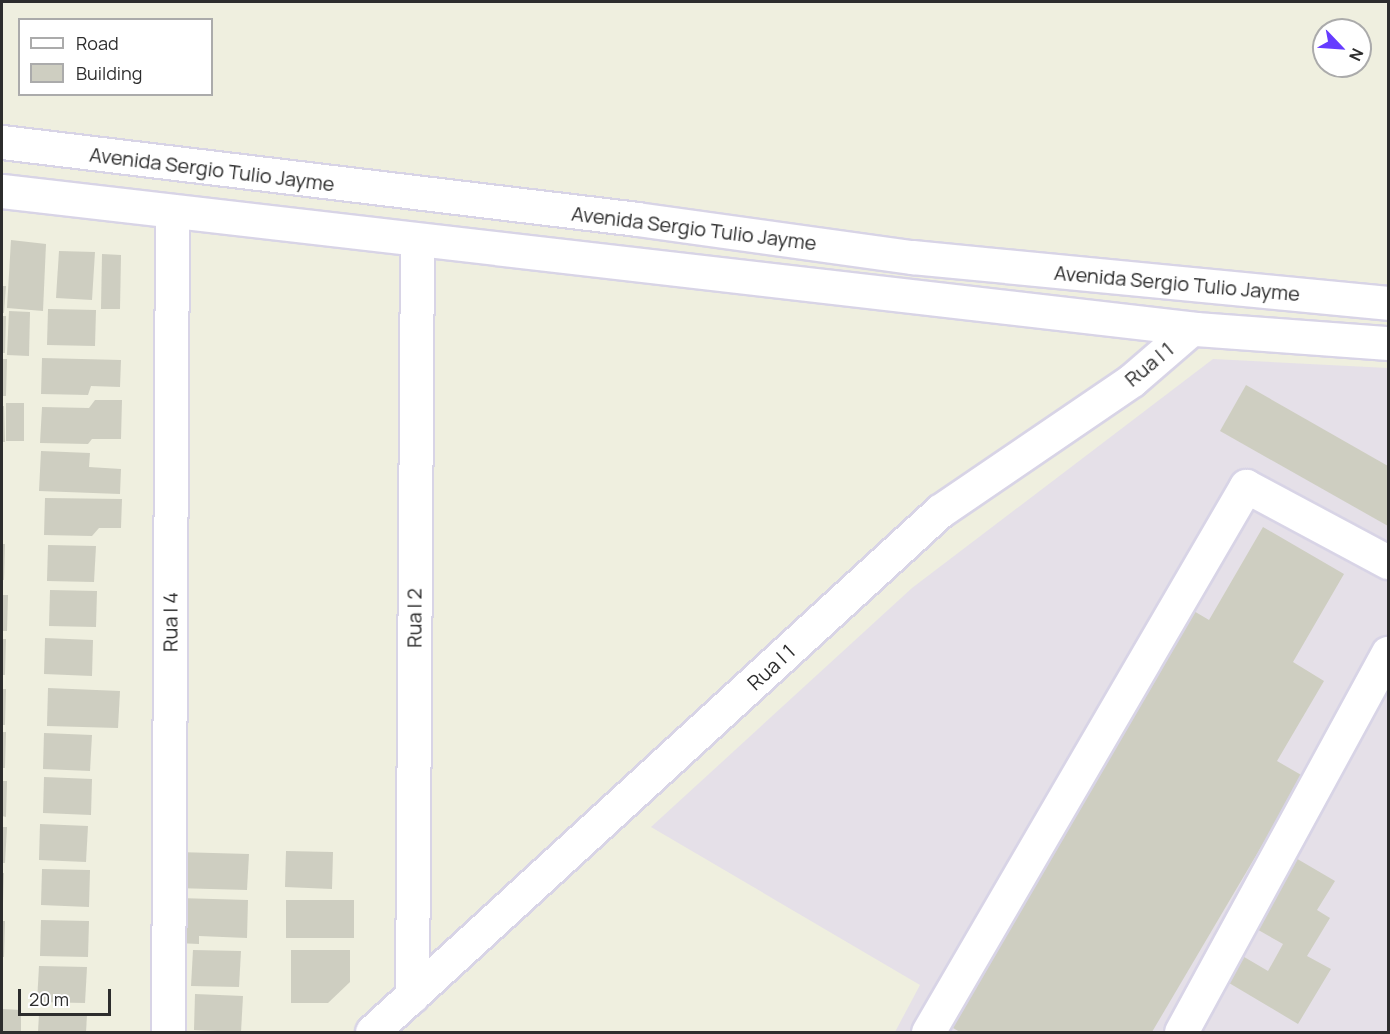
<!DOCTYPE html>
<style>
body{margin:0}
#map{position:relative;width:1390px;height:1034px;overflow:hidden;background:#efefdf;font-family:Manrope,sans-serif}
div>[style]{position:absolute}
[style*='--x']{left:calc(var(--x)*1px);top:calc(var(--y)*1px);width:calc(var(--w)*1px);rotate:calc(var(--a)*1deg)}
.industrial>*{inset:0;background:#e5e0e8}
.building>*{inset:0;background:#cecec1}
.roads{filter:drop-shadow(2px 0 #d8d4e6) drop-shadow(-2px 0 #d8d4e6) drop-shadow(0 2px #d8d4e6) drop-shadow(0 -2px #d8d4e6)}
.minor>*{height:33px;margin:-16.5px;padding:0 16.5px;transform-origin:16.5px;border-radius:16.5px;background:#fff}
span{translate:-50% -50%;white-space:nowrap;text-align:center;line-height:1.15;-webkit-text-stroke:4.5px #fff;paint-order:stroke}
.street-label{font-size:20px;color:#2d2d2d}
.frame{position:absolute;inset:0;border:3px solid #2d2d2d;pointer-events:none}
.legend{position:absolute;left:18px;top:18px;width:195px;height:78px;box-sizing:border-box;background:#fff;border:2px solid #ababab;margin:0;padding:8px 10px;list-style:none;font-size:18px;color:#2d2d2d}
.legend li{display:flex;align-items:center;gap:12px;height:30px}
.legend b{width:30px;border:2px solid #ababab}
.north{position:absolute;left:1312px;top:18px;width:60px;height:60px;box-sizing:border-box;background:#fff;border:2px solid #ababab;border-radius:50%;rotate:115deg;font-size:16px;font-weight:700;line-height:24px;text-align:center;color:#2d2d2d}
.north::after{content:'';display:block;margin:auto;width:21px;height:27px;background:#663cff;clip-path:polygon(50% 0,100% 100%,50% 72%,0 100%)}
.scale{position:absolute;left:18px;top:989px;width:93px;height:27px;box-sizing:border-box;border:3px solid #2d2d2d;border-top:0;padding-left:8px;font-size:18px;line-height:21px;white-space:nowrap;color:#2d2d2d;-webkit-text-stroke:4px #fff;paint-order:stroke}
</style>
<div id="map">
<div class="industrial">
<div style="clip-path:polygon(1213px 359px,1388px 368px,1388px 1032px,895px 1032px,920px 985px,651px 827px,912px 588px)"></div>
</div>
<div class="building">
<div style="clip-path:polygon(11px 240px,46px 244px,43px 311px,7px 308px)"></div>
<div style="clip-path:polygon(59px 251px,95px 252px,92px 300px,56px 298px)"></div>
<div style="clip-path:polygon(102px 254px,121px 255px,120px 309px,101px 309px)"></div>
<div style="clip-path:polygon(2px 286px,6px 286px,4px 313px,2px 313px)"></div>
<div style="clip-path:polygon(48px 309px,96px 310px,95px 346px,47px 345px)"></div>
<div style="clip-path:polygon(9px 311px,30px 312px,29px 356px,7px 355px)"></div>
<div style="clip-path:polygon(2px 316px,6px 316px,5px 353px,2px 353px)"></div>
<div style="clip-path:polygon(42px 358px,121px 360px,120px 387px,91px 386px,88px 395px,41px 394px)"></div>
<div style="clip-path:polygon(2px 359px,7px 359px,6px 396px,2px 396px)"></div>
<div style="clip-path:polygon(1246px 385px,1388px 466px,1388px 526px,1220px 431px)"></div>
<div style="clip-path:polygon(95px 400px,122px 400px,121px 439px,92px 439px,88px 444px,40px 443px,42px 407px,89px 408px)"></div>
<div style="clip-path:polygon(6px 403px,24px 403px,24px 441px,6px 441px)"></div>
<div style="clip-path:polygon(2px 406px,4px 406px,5px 442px,2px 442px)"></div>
<div style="clip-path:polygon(41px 451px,90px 453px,89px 467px,121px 469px,120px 494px,39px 491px)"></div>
<div style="clip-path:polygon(45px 498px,122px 499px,121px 528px,99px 528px,92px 536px,44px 535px)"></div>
<div style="clip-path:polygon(1263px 527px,1344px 574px,1293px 662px,1324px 681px,1277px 761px,1303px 776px,1152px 1032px,960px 1032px,939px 1020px,1182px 604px,1209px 620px)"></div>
<div style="clip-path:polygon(2px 544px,5px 544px,4px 580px,2px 580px)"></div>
<div style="clip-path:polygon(48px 545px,96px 546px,94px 582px,47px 581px)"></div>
<div style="clip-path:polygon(50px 590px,97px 591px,96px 627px,49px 626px)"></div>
<div style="clip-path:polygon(2px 595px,8px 595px,7px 631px,2px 631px)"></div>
<div style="clip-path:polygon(45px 638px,93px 640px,92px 676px,44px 674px)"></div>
<div style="clip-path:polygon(2px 639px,6px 639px,5px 675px,2px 675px)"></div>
<div style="clip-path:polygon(48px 688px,120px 691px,118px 728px,47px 726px)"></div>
<div style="clip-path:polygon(2px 689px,6px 689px,5px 725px,2px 725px)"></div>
<div style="clip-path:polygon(2px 732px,6px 732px,5px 768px,2px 768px)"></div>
<div style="clip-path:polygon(44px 733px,92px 735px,90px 771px,43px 769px)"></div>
<div style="clip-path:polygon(44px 777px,92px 779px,91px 815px,43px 813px)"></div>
<div style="clip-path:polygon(2px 781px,7px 781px,6px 817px,2px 816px)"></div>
<div style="clip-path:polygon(40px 824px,88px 826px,86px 862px,39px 860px)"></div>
<div style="clip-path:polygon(2px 827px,7px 827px,5px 863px,2px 863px)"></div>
<div style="clip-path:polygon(286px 851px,333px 852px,332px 889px,285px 887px)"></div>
<div style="clip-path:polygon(177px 852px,249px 854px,247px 890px,175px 888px)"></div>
<div style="clip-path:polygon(1294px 857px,1335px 881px,1317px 910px,1330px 918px,1307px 956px,1331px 969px,1298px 1024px,1219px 977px,1234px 951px,1268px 971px,1283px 944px,1253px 927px)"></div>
<div style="clip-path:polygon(42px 869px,90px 870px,89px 907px,41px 905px)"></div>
<div style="clip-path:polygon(2px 873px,4px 873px,3px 903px,2px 902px)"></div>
<div style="clip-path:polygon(178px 898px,248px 900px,247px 938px,199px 936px,199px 944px,176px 943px)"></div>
<div style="clip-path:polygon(286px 900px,354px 900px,354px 938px,286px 938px)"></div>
<div style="clip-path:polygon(41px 920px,89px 921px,88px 957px,40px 956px)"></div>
<div style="clip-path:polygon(2px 921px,5px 921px,4px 957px,2px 957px)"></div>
<div style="clip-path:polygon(193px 950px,241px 951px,239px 987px,191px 986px)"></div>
<div style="clip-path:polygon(291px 950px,350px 950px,350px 982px,328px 1003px,291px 1003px)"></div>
<div style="clip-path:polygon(39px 966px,87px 967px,85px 1003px,37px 1002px)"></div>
<div style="clip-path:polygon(195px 994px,243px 996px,241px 1032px,194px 1030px)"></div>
<div style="clip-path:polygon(2px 1009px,21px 1010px,21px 1032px,2px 1032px)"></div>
<div style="clip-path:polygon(39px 1014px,87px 1015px,86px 1032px,38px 1032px)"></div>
</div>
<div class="roads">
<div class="minor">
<div style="--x:2;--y:142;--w:640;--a:6.91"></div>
<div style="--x:637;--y:219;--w:278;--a:7.9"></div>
<div style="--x:912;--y:257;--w:478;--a:5.5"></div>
<div style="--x:2;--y:191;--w:1202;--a:6.59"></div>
<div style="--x:1196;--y:329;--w:193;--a:4.2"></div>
<div style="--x:412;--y:996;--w:756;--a:-89.62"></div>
<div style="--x:168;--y:1032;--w:821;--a:-89.72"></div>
<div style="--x:372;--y:1032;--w:771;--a:-42.53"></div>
<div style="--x:940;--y:511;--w:232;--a:-34.3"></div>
<div style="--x:1132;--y:380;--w:78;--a:-40.8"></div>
<div style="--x:928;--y:1032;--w:632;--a:-59.78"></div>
<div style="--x:1246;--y:486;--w:161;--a:28.2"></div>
<div style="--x:1181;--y:1032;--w:432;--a:-61.4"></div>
</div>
</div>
<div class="street-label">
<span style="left:212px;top:169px;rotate:7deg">Avenida Sergio Tulio Jayme</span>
<span style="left:694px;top:228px;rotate:7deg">Avenida Sergio Tulio Jayme</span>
<span style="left:1177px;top:283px;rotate:5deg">Avenida Sergio Tulio Jayme</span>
<span style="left:1149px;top:364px;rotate:-40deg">Rua I 1</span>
<span style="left:414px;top:618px;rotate:-90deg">Rua I 2</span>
<span style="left:170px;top:622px;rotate:-90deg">Rua I 4</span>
<span style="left:771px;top:667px;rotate:-43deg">Rua I 1</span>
</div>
<div class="frame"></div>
<ul class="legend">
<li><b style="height:8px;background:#fff"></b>Road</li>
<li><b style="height:16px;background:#cecec1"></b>Building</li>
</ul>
<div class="north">N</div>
<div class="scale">20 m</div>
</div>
